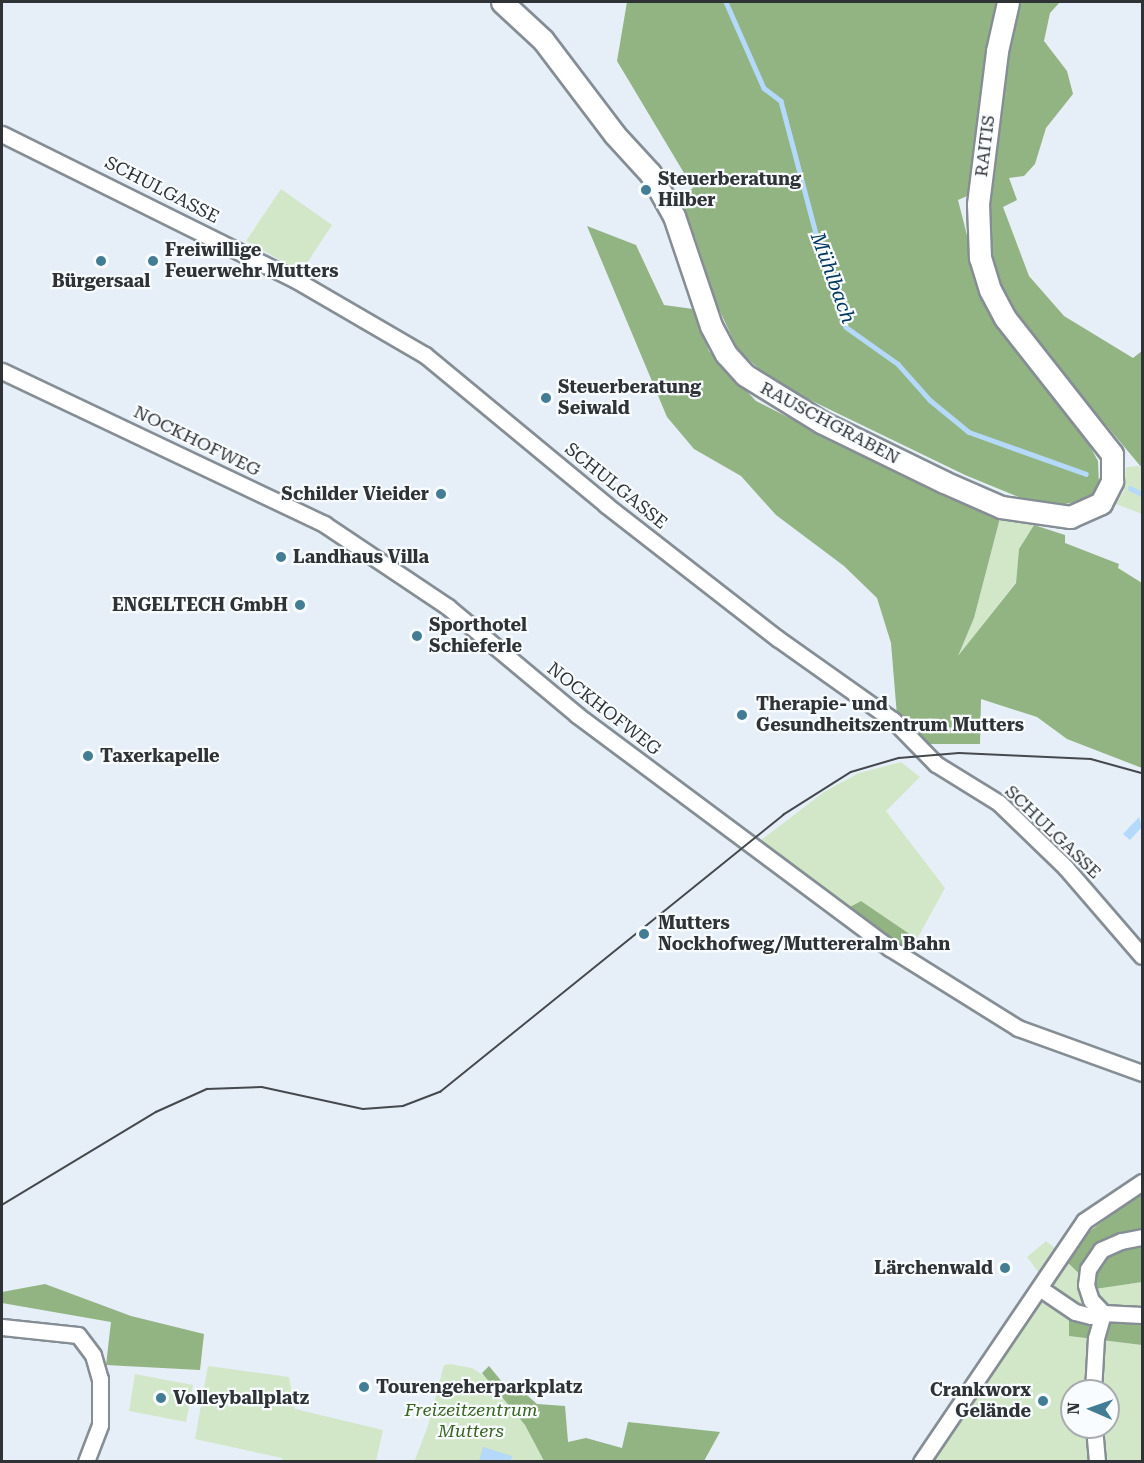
<!DOCTYPE html>
<meta charset="utf-8">
<style>
body{margin:0}
#map{position:relative;width:1144px;height:1463px;overflow:hidden;background:#e6eff7;font-family:"Roboto Serif",serif}
div>[style]{position:absolute}
[style*='--x']{left:calc(var(--x)*1px);top:calc(var(--y)*1px);width:calc(var(--w)*1px);rotate:calc(var(--a)*1deg)}
.green>*{inset:0;background:#d1e7c8}
.forest>*{inset:0;background:#92b382}
.water>*{inset:0;background:#b4d9fb}
.stream>*{height:4.5px;margin:-2.25px;padding:0 2.25px;transform-origin:2.25px;border-radius:2.25px;background:#b4d9fb}
.roads{filter:drop-shadow(2px 0 #868e95) drop-shadow(-2px 0 #868e95) drop-shadow(0 2px #868e95) drop-shadow(0 -2px #868e95)}
.street>*{height:15px;margin:-7.5px;padding:0 7.5px;transform-origin:7.5px;border-radius:7.5px;background:#fff}
.secondary>*{height:21px;margin:-10.5px;padding:0 10.5px;transform-origin:10.5px;border-radius:10.5px;background:#fff}
.tram>*{height:1.5px;margin:-0.75px;padding:0 0.75px;transform-origin:0.75px;border-radius:0.75px;background:#45494d}
.dots>*{width:16px;height:16px;translate:-50% -50%;box-sizing:border-box;border:3px solid #f8fcff;border-radius:50%}
span{translate:-50% -50%;white-space:nowrap;text-align:center;line-height:1.15;-webkit-text-stroke:4.5px #f8fcff;paint-order:stroke}
.street-label{font-size:18px;color:#303336}
.poi-label{font-size:18px;color:#303336;font-weight:700}
.left{translate:0 -50%;text-align:left}
.right{translate:-100% -50%;text-align:right}
.park-label{font-size:18px;color:#3a6422;font-style:italic}
.water-label{font-size:20px;color:#033960;font-style:italic}
.frame{position:absolute;inset:0;border:3px solid #303336;pointer-events:none}
.north{position:absolute;left:1060px;top:1379px;width:60px;height:60px;box-sizing:border-box;background:#f8fcff;border:2px solid #a8acaf;border-radius:50%;rotate:272deg;font-size:16px;font-weight:700;line-height:24px;text-align:center;color:#303336}
.north::after{content:'';display:block;margin:auto;width:21px;height:27px;background:#427d95;clip-path:polygon(50% 0,100% 100%,50% 72%,0 100%)}
</style>
<div id="map">
<div class="green">
<div style="clip-path:polygon(281px 189px,332px 225px,301px 272px,246px 241px)"></div>
<div style="clip-path:polygon(1139px 466px,1142px 468px,1142px 514px,1116px 504px,1124px 491px,1126px 467px)"></div>
<div style="clip-path:polygon(1000px 518px,1034px 525px,1019px 549px,1016px 582px,957px 658px,974px 618px)"></div>
<div style="clip-path:polygon(901px 762px,920px 777px,886px 811px,945px 888px,917px 939px,861px 901px,848px 908px,760px 841px,824px 792px,859px 773px)"></div>
<div style="clip-path:polygon(1046px 1241px,1058px 1251px,1043px 1278px,1027px 1257px)"></div>
<div style="clip-path:polygon(evenodd,1066px 1261px,1095px 1289px,1142px 1282px,1142px 1320px,1113px 1322px,1070px 1318px,1069px 1336px,1142px 1345px,1142px 1461px,917px 1462px,1066px 1261px,1072px 1391px,1108px 1391px,1108px 1427px,1072px 1427px,1072px 1391px)"></div>
<div style="clip-path:polygon(450px 1364px,472px 1368px,486px 1377px,525px 1425px,544px 1461px,414px 1462px,428px 1426px,444px 1365px)"></div>
<div style="clip-path:polygon(208px 1366px,289px 1377px,295px 1409px,383px 1430px,376px 1461px,282px 1461px,282px 1458px,195px 1439px)"></div>
<div style="clip-path:polygon(135px 1374px,193px 1385px,186px 1422px,129px 1411px)"></div>
</div>
<div class="forest">
<div style="clip-path:polygon(627px 2px,1060px 2px,1050px 13px,1044px 41px,1067px 71px,1073px 94px,1046px 128px,1035px 164px,1024px 176px,1009px 178px,1017px 200px,1003px 207px,1029px 276px,1064px 316px,1133px 358px,1142px 351px,1142px 468px,1014px 315px,998px 287px,990px 261px,990px 186px,958px 200px,983px 298px,1019px 354px,1081px 430px,1098px 461px,1099px 487px,1086px 500px,1065px 504px,1021px 498px,965px 475px,775px 383px,738px 350px,718px 307px,695px 237px,673px 200px,693px 188px,617px 61px)"></div>
<div style="clip-path:polygon(587px 226px,636px 245px,664px 305px,693px 309px,709px 351px,756px 401px,925px 487px,1000px 518px,974px 618px,958px 656px,1016px 583px,1019px 549px,1034px 525px,1065px 535px,1065px 543px,1119px 564px,1118px 568px,1142px 583px,1142px 768px,1067px 739px,1037px 717px,981px 699px,980px 744px,923px 744px,897px 716px,891px 643px,877px 598px,844px 566px,776px 515px,741px 476px,694px 449px,667px 417px)"></div>
<div style="clip-path:polygon(861px 901px,917px 939px,910px 951px,848px 908px)"></div>
<div style="clip-path:polygon(1142px 1192px,1142px 1282px,1095px 1289px,1066px 1261px,1090px 1231px)"></div>
<div style="clip-path:polygon(45px 1284px,131px 1316px,204px 1334px,200px 1370px,106px 1365px,111px 1322px,2px 1303px,2px 1292px)"></div>
<div style="clip-path:polygon(1069px 1318px,1113px 1322px,1142px 1320px,1142px 1345px,1069px 1336px)"></div>
<div style="clip-path:polygon(489px 1366px,503px 1383px,519px 1388px,537px 1404px,565px 1406px,568px 1442px,586px 1438px,622px 1448px,628px 1422px,720px 1432px,704px 1461px,544px 1461px,525px 1425px,482px 1373px)"></div>
</div>
<div class="water">
<div style="clip-path:polygon(1139px 817px,1142px 827px,1130px 840px,1123px 834px)"></div>
<div style="clip-path:polygon(483px 1447px,512px 1456px,511px 1461px,479px 1461px)"></div>
</div>
<div class="stream">
<div style="--x:726;--y:2;--w:94;--a:66.2"></div>
<div style="--x:764;--y:88;--w:21;--a:37"></div>
<div style="--x:781;--y:101;--w:176;--a:75.2"></div>
<div style="--x:826;--y:271;--w:59;--a:70.3"></div>
<div style="--x:846;--y:327;--w:64;--a:35.4"></div>
<div style="--x:898;--y:364;--w:48;--a:48.4"></div>
<div style="--x:930;--y:400;--w:50;--a:39.4"></div>
<div style="--x:969;--y:432;--w:124;--a:19.7"></div>
<div style="--x:1130;--y:488;--w:13;--a:27"></div>
</div>
<div class="roads">
<div class="street">
<div style="--x:2;--y:134;--w:328;--a:26.4"></div>
<div style="--x:296;--y:280;--w:149;--a:30.2"></div>
<div style="--x:425;--y:355;--w:235;--a:39.6"></div>
<div style="--x:606;--y:505;--w:217;--a:37.9"></div>
<div style="--x:777;--y:638;--w:142;--a:35.3"></div>
<div style="--x:893;--y:720;--w:62;--a:45.7"></div>
<div style="--x:936;--y:764;--w:74;--a:31.8"></div>
<div style="--x:999;--y:803;--w:93;--a:44.1"></div>
<div style="--x:1066;--y:868;--w:116;--a:49.2"></div>
<div style="--x:2;--y:371;--w:357;--a:25.4"></div>
<div style="--x:324;--y:524;--w:149;--a:33.8"></div>
<div style="--x:448;--y:607;--w:168;--a:39.9"></div>
<div style="--x:577;--y:715;--w:390;--a:36.7"></div>
<div style="--x:890;--y:948;--w:151;--a:32"></div>
<div style="--x:1018;--y:1028;--w:132;--a:19.9"></div>
<div style="--x:1142;--y:1237;--w:21;--a:169"></div>
<div style="--x:1121;--y:1241;--w:22;--a:156"></div>
<div style="--x:1101;--y:1250;--w:23;--a:124"></div>
<div style="--x:1088;--y:1269;--w:16;--a:97"></div>
<div style="--x:1086;--y:1285;--w:16;--a:72"></div>
<div style="--x:1091;--y:1300;--w:18;--a:47"></div>
<div style="--x:1103;--y:1313;--w:39;--a:3"></div>
<div style="--x:1041;--y:1289;--w:41;--a:34.1"></div>
<div style="--x:1075;--y:1312;--w:16;--a:14"></div>
<div style="--x:1091;--y:1316;--w:12;--a:-14"></div>
<div style="--x:2;--y:1327;--w:76;--a:6"></div>
<div style="--x:78;--y:1335;--w:25;--a:53"></div>
<div style="--x:93;--y:1355;--w:25;--a:74"></div>
<div style="--x:100;--y:1379;--w:46;--a:90"></div>
<div style="--x:100;--y:1425;--w:40;--a:111"></div>
<div style="--x:1093;--y:1391;--w:53;--a:-86.8"></div>
<div style="--x:1096;--y:1338;--w:26;--a:-74"></div>
<div style="--x:1094;--y:1427;--w:35;--a:85"></div>
<div style="--x:921;--y:1462;--w:291;--a:-55.9"></div>
<div style="--x:1084;--y:1221;--w:70;--a:-33.9"></div>
</div>
<div class="secondary">
<div style="--x:502;--y:2;--w:56;--a:42.8"></div>
<div style="--x:543;--y:40;--w:119;--a:52.8"></div>
<div style="--x:615;--y:135;--w:52;--a:47.4"></div>
<div style="--x:650;--y:173;--w:49;--a:60.8"></div>
<div style="--x:674;--y:216;--w:116;--a:71.4"></div>
<div style="--x:711;--y:326;--w:32;--a:62"></div>
<div style="--x:726;--y:354;--w:28;--a:48"></div>
<div style="--x:745;--y:375;--w:89;--a:31.7"></div>
<div style="--x:821;--y:422;--w:137;--a:26"></div>
<div style="--x:944;--y:482;--w:62;--a:23.7"></div>
<div style="--x:1001;--y:507;--w:70;--a:8.2"></div>
<div style="--x:1070;--y:517;--w:34;--a:-24"></div>
<div style="--x:1101;--y:503;--w:25;--a:-63"></div>
<div style="--x:1112;--y:481;--w:27;--a:-90"></div>
<div style="--x:1112;--y:454;--w:173;--a:-128.2"></div>
<div style="--x:1005;--y:318;--w:32;--a:-118"></div>
<div style="--x:990;--y:290;--w:34;--a:-107"></div>
<div style="--x:980;--y:258;--w:54;--a:-92.1"></div>
<div style="--x:978;--y:204;--w:154;--a:-82.9"></div>
<div style="--x:997;--y:51;--w:50;--a:-77.3"></div>
</div>
</div>
<div class="tram">
<div style="--x:2;--y:1205;--w:180;--a:-31.1"></div>
<div style="--x:156;--y:1112;--w:56;--a:-24.3"></div>
<div style="--x:207;--y:1089;--w:55;--a:-2.1"></div>
<div style="--x:262;--y:1087;--w:103;--a:12.3"></div>
<div style="--x:363;--y:1109;--w:40;--a:-4.3"></div>
<div style="--x:403;--y:1106;--w:40;--a:-21"></div>
<div style="--x:440;--y:1092;--w:441;--a:-38.9"></div>
<div style="--x:783;--y:815;--w:80;--a:-32.3"></div>
<div style="--x:851;--y:772;--w:50;--a:-16.3"></div>
<div style="--x:899;--y:758;--w:60;--a:-4.8"></div>
<div style="--x:959;--y:753;--w:132;--a:2.6"></div>
<div style="--x:1091;--y:759;--w:53;--a:15.4"></div>
</div>
<div class="dots">
<div style="left:646px;top:190px;background:#427d95"></div>
<div style="left:101px;top:261px;background:#427d95"></div>
<div style="left:153px;top:261px;background:#427d95"></div>
<div style="left:546px;top:398px;background:#427d95"></div>
<div style="left:441px;top:494px;background:#427d95"></div>
<div style="left:281px;top:557px;background:#427d95"></div>
<div style="left:300px;top:605px;background:#427d95"></div>
<div style="left:417px;top:636px;background:#427d95"></div>
<div style="left:742px;top:715px;background:#427d95"></div>
<div style="left:88px;top:756px;background:#427d95"></div>
<div style="left:644px;top:934px;background:#427d95"></div>
<div style="left:1005px;top:1268px;background:#427d95"></div>
<div style="left:364px;top:1387px;background:#427d95"></div>
<div style="left:161px;top:1398px;background:#427d95"></div>
<div style="left:1043px;top:1401px;background:#427d95"></div>
</div>
<div class="street-label">
<span style="left:985px;top:146px;rotate:-83deg">RAITIS</span>
<span style="left:162px;top:190px;rotate:27deg">SCHULGASSE</span>
<span style="left:830px;top:423px;rotate:28deg">RAUSCHGRABEN</span>
<span style="left:197px;top:441px;rotate:26deg">NOCKHOFWEG</span>
<span style="left:616px;top:486px;rotate:39deg">SCHULGASSE</span>
<span style="left:604px;top:709px;rotate:38deg">NOCKHOFWEG</span>
<span style="left:1053px;top:832px;rotate:44deg">SCHULGASSE</span>
</div>
<div class="poi-label">
<span class="left" style="left:658px;top:190px">Steuerberatung<br>Hilber</span>
<span class="left" style="left:165px;top:261px">Freiwillige<br>Feuerwehr Mutters</span>
<span style="left:101px;top:281px">Bürgersaal</span>
<span class="left" style="left:558px;top:398px">Steuerberatung<br>Seiwald</span>
<span class="right" style="left:429px;top:494px">Schilder Vieider</span>
<span class="left" style="left:293px;top:557px">Landhaus Villa</span>
<span class="right" style="left:288px;top:605px">ENGELTECH GmbH</span>
<span class="left" style="left:429px;top:636px">Sporthotel<br>Schieferle</span>
<span class="left" style="left:756px;top:715px">Therapie- und<br>Gesundheitszentrum Mutters</span>
<span class="left" style="left:100px;top:756px">Taxerkapelle</span>
<span class="left" style="left:658px;top:934px">Mutters<br>Nockhofweg/Muttereralm Bahn</span>
<span class="right" style="left:993px;top:1268px">Lärchenwald</span>
<span class="left" style="left:376px;top:1387px">Tourengeherparkplatz</span>
<span class="right" style="left:1031px;top:1401px">Crankworx<br>Gelände</span>
<span class="left" style="left:173px;top:1398px">Volleyballplatz</span>
</div>
<div class="park-label">
<span style="left:471px;top:1421px">Freizeitzentrum<br>Mutters</span>
</div>
<div class="water-label">
<span style="left:833px;top:278px;rotate:70deg">Mühlbach</span>
</div>
<div class="frame"></div>
<div class="north">N</div>
</div>
